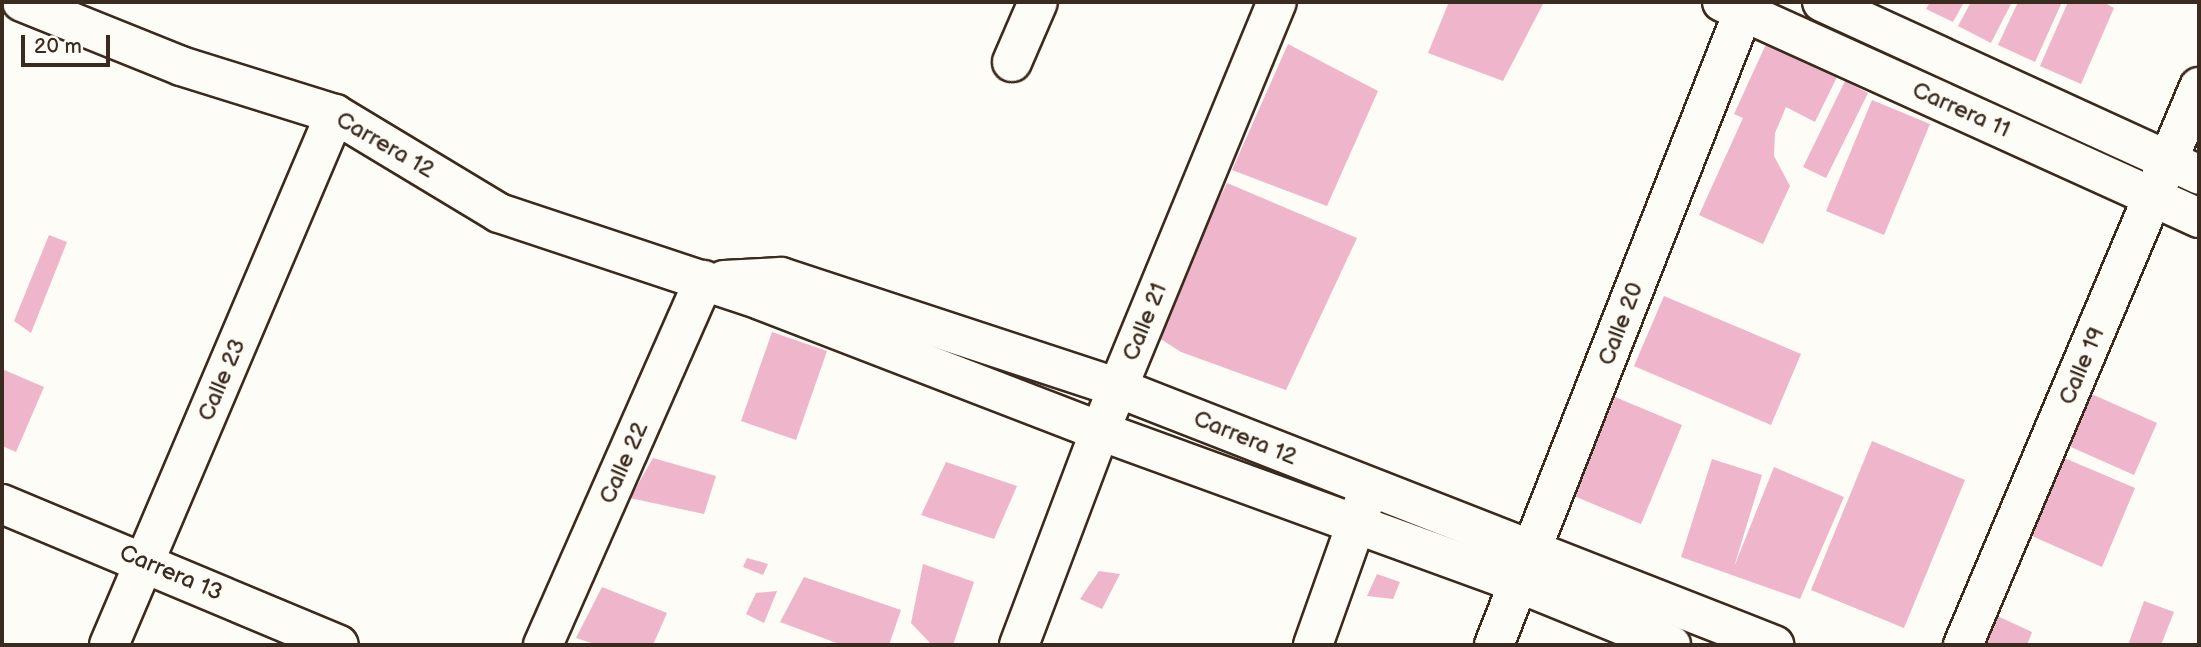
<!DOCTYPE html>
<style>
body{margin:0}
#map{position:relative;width:2201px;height:647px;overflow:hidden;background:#fdfcf7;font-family:"Balsamiq Sans",sans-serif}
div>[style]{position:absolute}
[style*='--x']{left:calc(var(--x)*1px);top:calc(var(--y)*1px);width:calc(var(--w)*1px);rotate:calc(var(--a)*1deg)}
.building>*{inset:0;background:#efb6cb}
.roads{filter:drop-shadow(2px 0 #3b2a1e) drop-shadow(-2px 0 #3b2a1e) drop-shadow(0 2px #3b2a1e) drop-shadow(0 -2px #3b2a1e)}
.minor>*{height:38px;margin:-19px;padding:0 19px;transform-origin:19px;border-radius:19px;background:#fdfcf7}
span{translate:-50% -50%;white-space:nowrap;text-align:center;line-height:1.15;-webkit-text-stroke:6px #fdfcf7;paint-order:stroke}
.street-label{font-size:23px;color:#3b2a1e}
.frame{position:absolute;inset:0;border:4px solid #3b2a1e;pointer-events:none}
.scale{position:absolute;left:21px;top:35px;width:89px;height:32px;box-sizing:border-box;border:4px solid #3b2a1e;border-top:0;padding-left:9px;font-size:21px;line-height:24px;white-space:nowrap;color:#3b2a1e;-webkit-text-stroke:5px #fdfcf7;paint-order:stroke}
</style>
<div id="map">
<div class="building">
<div style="clip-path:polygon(1449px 2px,1544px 2px,1503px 81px,1428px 53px)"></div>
<div style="clip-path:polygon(1930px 2px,1964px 2px,1953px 22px,1926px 9px)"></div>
<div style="clip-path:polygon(1971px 2px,2012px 2px,1991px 43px,1958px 26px)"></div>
<div style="clip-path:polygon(2018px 2px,2062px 2px,2035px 62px,1998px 45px)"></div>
<div style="clip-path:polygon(2068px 2px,2103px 2px,2114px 8px,2081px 84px,2040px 66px)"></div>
<div style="clip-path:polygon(1767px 42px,1838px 75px,1815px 122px,1786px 107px,1775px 133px,1774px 156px,1790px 186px,1763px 244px,1699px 215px,1743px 118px,1734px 114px)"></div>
<div style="clip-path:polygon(1288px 44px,1378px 91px,1327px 206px,1232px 170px)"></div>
<div style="clip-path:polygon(1845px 81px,1868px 93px,1826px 178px,1803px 167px)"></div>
<div style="clip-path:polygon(1872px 100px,1930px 124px,1884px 235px,1826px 211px)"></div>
<div style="clip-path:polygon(1227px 183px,1357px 238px,1286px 390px,1181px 352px,1153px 334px)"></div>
<div style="clip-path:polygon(49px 235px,67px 242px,31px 333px,14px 321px)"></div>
<div style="clip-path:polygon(1664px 296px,1801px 354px,1771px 425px,1634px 366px)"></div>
<div style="clip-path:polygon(772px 332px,827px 351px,796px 440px,741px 421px)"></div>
<div style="clip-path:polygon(2px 369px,44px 387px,16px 452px,2px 446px)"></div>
<div style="clip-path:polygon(2087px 392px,2157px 423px,2134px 475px,2064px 444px)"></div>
<div style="clip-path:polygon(1615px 397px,1682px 425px,1641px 524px,1574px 496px)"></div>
<div style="clip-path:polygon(1872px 441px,1965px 480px,1904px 628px,1811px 590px)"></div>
<div style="clip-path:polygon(2055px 454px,2135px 488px,2102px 567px,2021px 531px)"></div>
<div style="clip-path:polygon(653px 458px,716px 476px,704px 514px,630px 498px)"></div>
<div style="clip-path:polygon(1712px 459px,1762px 475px,1734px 567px,1774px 467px,1844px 497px,1800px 599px,1681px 557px)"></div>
<div style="clip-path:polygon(946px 462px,1017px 486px,994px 539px,921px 515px)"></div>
<div style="clip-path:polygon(747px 558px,768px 564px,763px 575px,743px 567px)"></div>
<div style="clip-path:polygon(923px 564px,974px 582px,953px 645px,932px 645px,911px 623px)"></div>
<div style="clip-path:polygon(1099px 571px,1120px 574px,1102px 609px,1080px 599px)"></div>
<div style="clip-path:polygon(1377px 574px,1400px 582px,1393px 599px,1367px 596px)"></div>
<div style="clip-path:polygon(804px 577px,901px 610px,889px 645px,842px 645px,780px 622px)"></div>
<div style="clip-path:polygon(602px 587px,667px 613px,653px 645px,598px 645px,576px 638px)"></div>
<div style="clip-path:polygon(777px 591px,764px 623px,746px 614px,756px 593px)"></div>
<div style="clip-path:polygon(2144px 601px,2174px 612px,2161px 645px,2128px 645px)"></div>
<div style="clip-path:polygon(1993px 614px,2032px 632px,2027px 645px,1980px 645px)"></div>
</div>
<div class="roads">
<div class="minor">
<div style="--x:22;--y:2;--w:171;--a:21.9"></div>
<div style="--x:181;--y:66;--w:161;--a:17.3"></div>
<div style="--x:335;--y:114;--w:192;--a:31.1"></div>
<div style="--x:499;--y:213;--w:275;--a:18.4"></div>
<div style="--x:760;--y:300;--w:364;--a:21.1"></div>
<div style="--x:1100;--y:431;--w:448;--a:20"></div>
<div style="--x:1521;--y:584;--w:162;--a:22.1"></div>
<div style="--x:1722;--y:2;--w:524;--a:24.36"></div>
<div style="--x:1822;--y:2;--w:415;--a:24.6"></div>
<div style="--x:1012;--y:62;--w:65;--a:-66.6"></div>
<div style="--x:724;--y:280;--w:57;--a:-3"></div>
<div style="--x:781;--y:277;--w:355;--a:18.2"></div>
<div style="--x:1118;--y:388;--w:705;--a:21.39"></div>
<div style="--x:2;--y:504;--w:365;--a:22.7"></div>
<div style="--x:109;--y:645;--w:577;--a:-66.94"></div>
<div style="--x:543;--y:645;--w:399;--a:-66.2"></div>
<div style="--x:1019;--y:645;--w:229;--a:-69.3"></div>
<div style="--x:1100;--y:431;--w:464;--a:-67.6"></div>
<div style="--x:1313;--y:645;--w:152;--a:-70.4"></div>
<div style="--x:1494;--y:645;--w:691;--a:-68.52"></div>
<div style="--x:1963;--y:645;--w:606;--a:-67.07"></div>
</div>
</div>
<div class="street-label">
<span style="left:1961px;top:110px;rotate:24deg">Carrera 11</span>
<span style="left:385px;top:145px;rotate:30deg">Carrera 12</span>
<span style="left:1145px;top:322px;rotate:-68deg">Calle 21</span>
<span style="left:1621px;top:324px;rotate:-69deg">Calle 20</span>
<span style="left:2082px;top:366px;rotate:-67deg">Calle 19</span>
<span style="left:222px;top:380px;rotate:-67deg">Calle 23</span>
<span style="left:1245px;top:438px;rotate:22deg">Carrera 12</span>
<span style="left:624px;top:463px;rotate:-66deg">Calle 22</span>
<span style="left:171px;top:573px;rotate:23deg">Carrera 13</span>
</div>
<div class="frame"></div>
<div class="scale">20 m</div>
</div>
